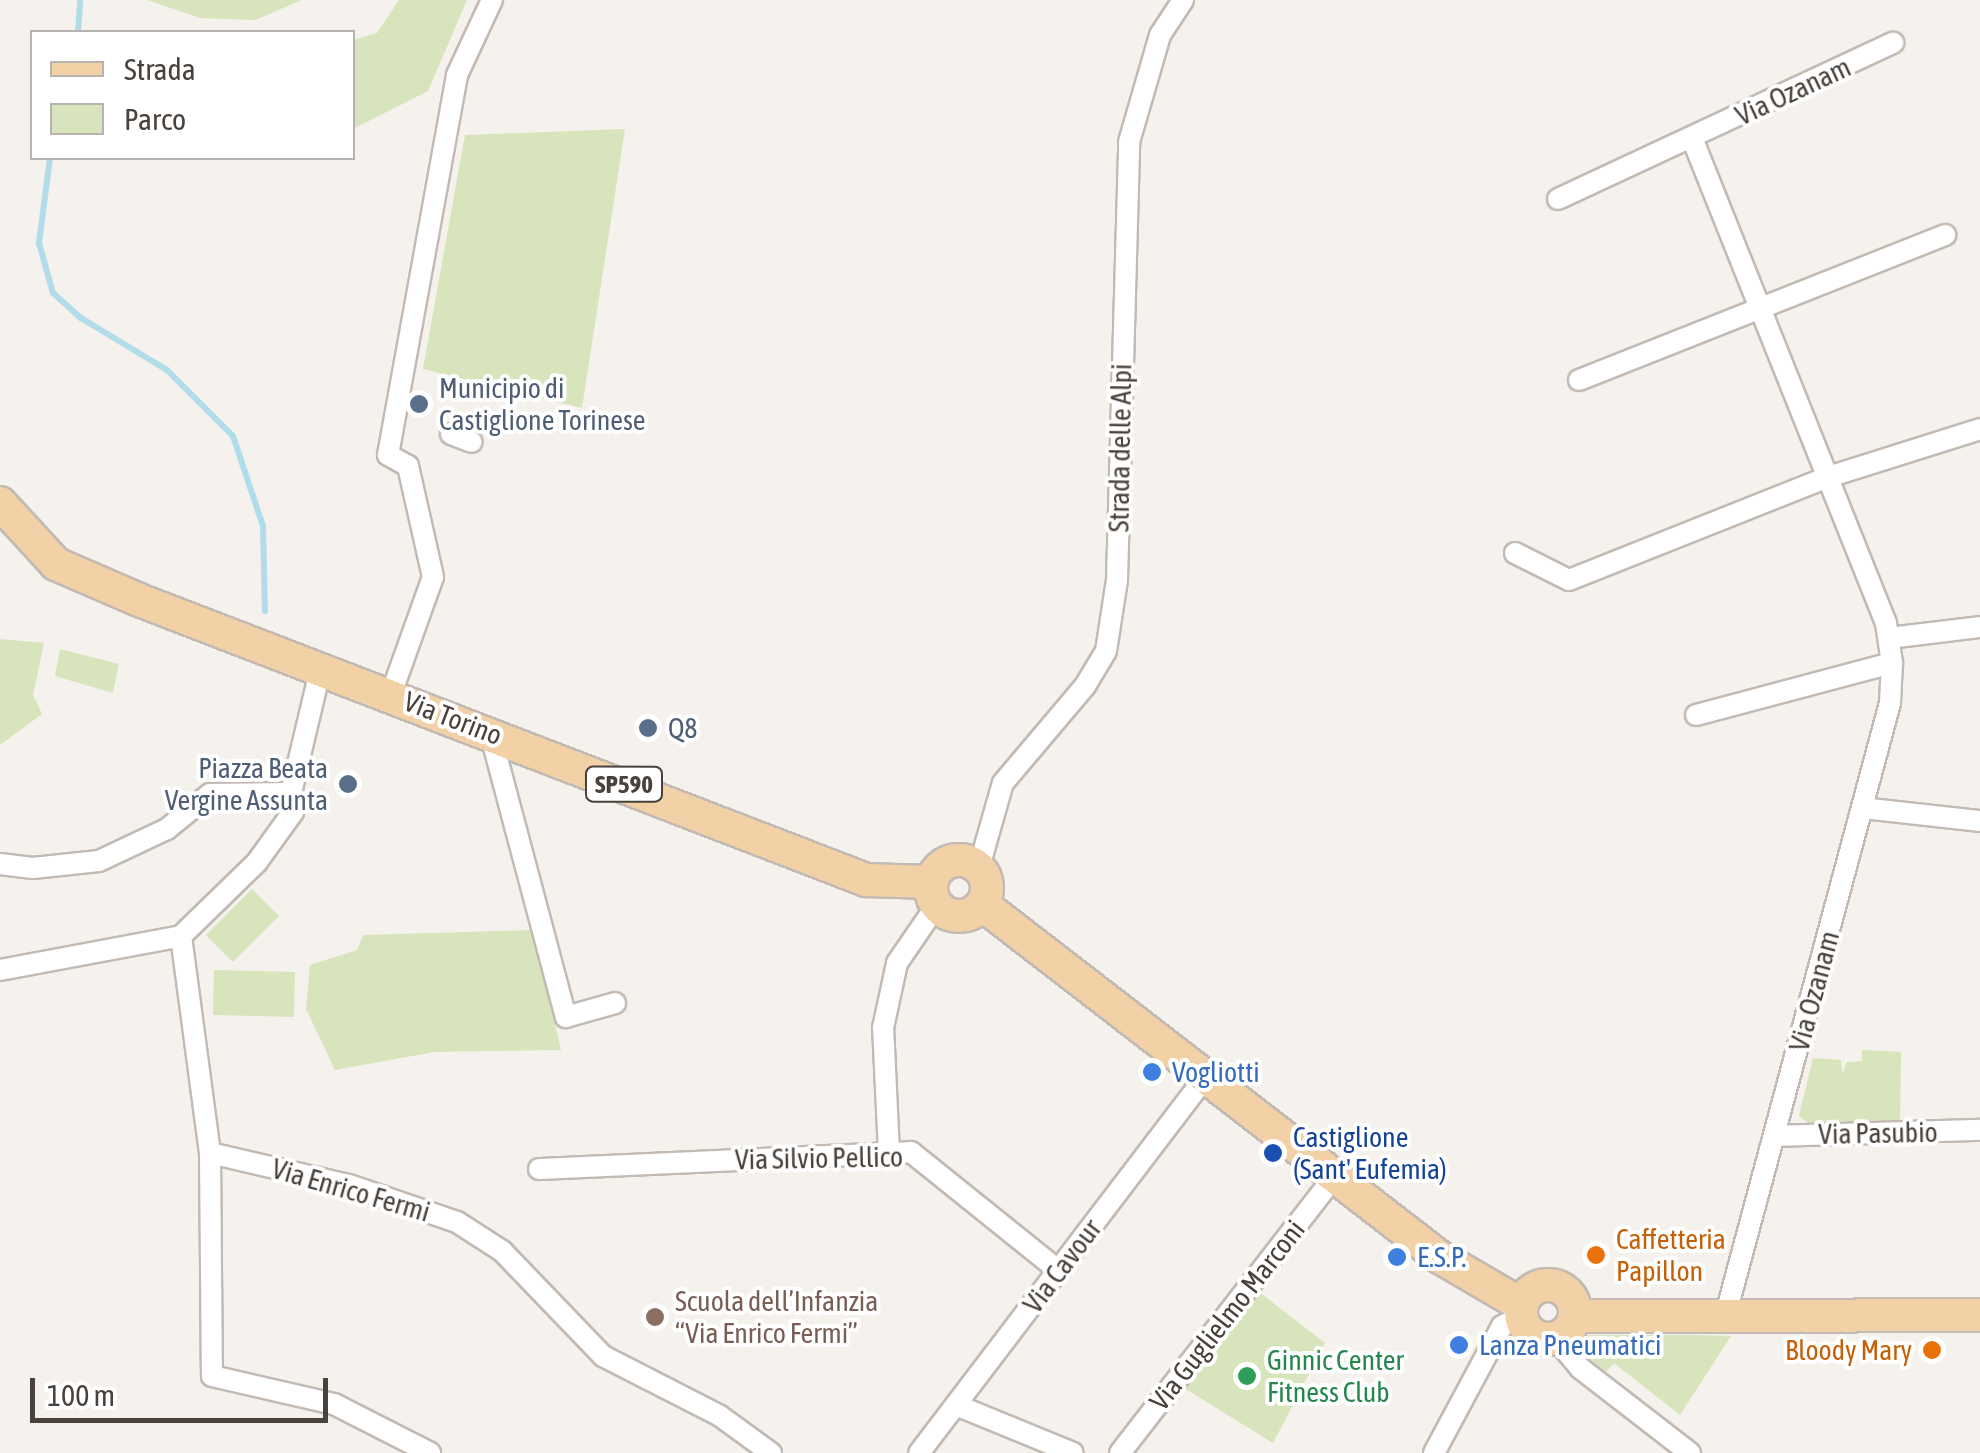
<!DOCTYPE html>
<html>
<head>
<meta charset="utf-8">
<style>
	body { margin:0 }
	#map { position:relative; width:1980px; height:1453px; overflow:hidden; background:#f5f1ed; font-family:"Asap Condensed",sans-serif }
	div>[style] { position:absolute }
	.green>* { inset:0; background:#d8e4bb }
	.stream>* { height:6px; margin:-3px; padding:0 3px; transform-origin:3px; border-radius:3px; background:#b1dce9 }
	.roads { filter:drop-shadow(2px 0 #c2bab3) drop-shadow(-2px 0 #c2bab3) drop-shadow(0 2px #c2bab3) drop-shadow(0 -2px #c2bab3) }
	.street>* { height:20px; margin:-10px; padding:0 10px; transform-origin:10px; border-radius:10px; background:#fff }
	.primary>* { height:32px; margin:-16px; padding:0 16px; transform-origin:16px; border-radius:16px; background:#f3d1a7 }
	.primary>.ring { margin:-16px; padding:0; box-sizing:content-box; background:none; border:32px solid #f3d1a7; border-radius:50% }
	.dots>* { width:28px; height:28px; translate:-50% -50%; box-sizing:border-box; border:5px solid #fff; border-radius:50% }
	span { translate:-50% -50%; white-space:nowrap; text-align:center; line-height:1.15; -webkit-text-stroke:8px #fff; paint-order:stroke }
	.shield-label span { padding:2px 8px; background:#fff; border:2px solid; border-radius:8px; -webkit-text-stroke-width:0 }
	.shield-label { font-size:25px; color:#49413b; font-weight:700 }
	.street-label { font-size:28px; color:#49413b }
	.service-label { font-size:28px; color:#4e5e75 }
	.left { translate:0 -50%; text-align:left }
	.right { translate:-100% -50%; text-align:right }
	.shop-label { font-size:28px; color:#366cbe }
	.transit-label { font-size:28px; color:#164399 }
	.food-label { font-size:28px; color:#c56008 }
	.education-label { font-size:28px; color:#785e54 }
	.leisure-label { font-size:28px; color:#27864d }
	.legend { position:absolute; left:30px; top:30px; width:325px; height:130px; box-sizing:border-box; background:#fff; border:2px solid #b6b3b1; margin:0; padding:12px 18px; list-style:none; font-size:30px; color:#49413b }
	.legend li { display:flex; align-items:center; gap:20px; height:50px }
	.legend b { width:50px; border:2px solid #b6b3b1 }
	.scale { position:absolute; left:30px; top:1378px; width:298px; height:45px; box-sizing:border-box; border:5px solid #49413b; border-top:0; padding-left:12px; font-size:30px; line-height:35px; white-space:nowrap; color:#49413b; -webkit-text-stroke:8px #fff; paint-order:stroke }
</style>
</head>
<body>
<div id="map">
	<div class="green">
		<div style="clip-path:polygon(147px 0,302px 0,255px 20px,200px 18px)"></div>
		<div style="clip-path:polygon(399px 0,467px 0,428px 91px,353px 129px,353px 40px,377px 33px)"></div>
		<div style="clip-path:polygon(625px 129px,582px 408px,423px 369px,465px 135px)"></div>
		<div style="clip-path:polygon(0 639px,44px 643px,33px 695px,42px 714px,0 745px)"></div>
		<div style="clip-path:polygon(60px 649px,119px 664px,113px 693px,55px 676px)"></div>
		<div style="clip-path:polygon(252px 889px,279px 916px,233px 962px,206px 935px)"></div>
		<div style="clip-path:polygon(533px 930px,561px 1050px,434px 1052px,335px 1070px,306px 1009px,310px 965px,357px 950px,363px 935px)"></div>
		<div style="clip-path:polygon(214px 970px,295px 972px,294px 1017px,213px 1015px)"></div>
		<div style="clip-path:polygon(1862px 1050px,1901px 1052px,1900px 1123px,1813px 1127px,1799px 1116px,1813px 1058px,1841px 1060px,1842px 1074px,1847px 1062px,1862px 1061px)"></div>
		<div style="clip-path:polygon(1259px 1292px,1325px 1343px,1273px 1443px,1181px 1386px)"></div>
		<div style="clip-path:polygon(1590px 1335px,1692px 1335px,1731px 1336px,1680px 1415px,1614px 1363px,1606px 1372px,1586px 1356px,1582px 1340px)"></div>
	</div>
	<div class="stream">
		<div style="left:78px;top:32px;width:32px;rotate:-86deg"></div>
		<div style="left:50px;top:158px;width:86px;rotate:97.4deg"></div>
		<div style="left:39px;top:243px;width:52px;rotate:74.4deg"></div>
		<div style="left:53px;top:293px;width:38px;rotate:42deg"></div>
		<div style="left:81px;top:318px;width:100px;rotate:31.2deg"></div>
		<div style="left:167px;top:370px;width:93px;rotate:45deg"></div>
		<div style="left:233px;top:436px;width:95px;rotate:71.6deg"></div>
		<div style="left:263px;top:526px;width:85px;rotate:88.7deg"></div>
	</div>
	<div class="roads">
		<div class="street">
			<div style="left:1692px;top:138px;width:522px;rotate:68.2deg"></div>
			<div style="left:1886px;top:623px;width:40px;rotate:81.5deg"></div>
			<div style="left:1892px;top:663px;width:40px;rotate:92.9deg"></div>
			<div style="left:1890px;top:703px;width:636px;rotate:105.04deg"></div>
			<div style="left:1558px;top:199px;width:370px;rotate:-25deg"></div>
			<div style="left:1579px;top:380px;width:394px;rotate:-21.6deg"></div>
			<div style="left:451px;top:434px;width:22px;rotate:21deg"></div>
			<div style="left:1515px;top:553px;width:60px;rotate:26.6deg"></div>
			<div style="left:1569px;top:580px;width:276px;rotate:-21.7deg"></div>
			<div style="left:1825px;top:478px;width:163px;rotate:-17.5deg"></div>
			<div style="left:1889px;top:638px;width:92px;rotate:-6.9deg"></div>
			<div style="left:391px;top:694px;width:124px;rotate:-70.3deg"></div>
			<div style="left:433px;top:577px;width:114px;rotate:-102.7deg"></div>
			<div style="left:408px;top:466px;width:23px;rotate:-151deg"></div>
			<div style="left:388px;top:455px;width:386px;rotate:-79.7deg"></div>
			<div style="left:457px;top:75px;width:83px;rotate:-65deg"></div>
			<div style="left:1696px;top:715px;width:203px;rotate:-14.9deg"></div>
			<div style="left:490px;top:732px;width:295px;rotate:75.1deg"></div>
			<div style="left:566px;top:1017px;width:51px;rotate:-15.9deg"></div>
			<div style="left:1862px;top:808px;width:119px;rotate:6.3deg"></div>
			<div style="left:0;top:864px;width:33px;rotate:7deg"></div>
			<div style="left:33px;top:868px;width:66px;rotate:-6.1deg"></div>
			<div style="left:99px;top:861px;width:75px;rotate:-25.2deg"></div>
			<div style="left:167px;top:829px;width:55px;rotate:-39.1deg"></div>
			<div style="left:210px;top:794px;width:81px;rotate:-0.7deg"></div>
			<div style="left:979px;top:867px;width:87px;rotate:-74.1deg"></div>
			<div style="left:1003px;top:783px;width:127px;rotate:-49.8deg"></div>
			<div style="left:1085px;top:686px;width:41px;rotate:-59deg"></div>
			<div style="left:1106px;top:651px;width:72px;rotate:-81.2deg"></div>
			<div style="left:1117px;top:580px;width:438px;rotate:-88.4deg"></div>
			<div style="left:1129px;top:142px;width:111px;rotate:-73.8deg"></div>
			<div style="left:1160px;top:35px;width:42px;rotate:-56.7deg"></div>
			<div style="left:181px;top:936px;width:219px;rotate:82.4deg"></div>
			<div style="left:210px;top:1153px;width:223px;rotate:89.5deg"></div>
			<div style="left:212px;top:1376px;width:125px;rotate:12.9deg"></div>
			<div style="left:334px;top:1404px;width:108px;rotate:27deg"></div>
			<div style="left:0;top:970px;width:184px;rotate:-10.6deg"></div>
			<div style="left:181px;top:936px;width:106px;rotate:-44.2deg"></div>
			<div style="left:257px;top:862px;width:62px;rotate:-54.2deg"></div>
			<div style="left:293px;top:812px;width:19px;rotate:-96deg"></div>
			<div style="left:291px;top:793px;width:130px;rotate:-76.6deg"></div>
			<div style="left:1775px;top:1136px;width:205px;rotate:-1.7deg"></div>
			<div style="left:210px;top:1153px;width:143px;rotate:13deg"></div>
			<div style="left:349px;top:1185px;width:114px;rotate:18.9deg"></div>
			<div style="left:457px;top:1222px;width:54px;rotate:32.8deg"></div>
			<div style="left:502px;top:1251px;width:146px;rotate:46.1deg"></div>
			<div style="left:603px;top:1356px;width:131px;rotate:27.1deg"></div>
			<div style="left:720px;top:1416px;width:63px;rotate:36deg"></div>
			<div style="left:889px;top:1153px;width:125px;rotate:-92.7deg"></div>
			<div style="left:883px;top:1028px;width:66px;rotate:-77.8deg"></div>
			<div style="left:897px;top:963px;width:69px;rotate:-55.6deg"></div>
			<div style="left:539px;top:1169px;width:372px;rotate:-2.6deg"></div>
			<div style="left:911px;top:1152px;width:190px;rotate:38.8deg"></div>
			<div style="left:1555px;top:1338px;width:39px;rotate:50deg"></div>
			<div style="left:1580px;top:1368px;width:139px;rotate:37.7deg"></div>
			<div style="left:956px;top:1405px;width:126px;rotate:22.3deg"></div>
			<div style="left:919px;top:1453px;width:472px;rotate:-52.7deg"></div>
			<div style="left:1120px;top:1453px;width:349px;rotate:-52.2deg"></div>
			<div style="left:1434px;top:1453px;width:144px;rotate:-61.8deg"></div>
			<div style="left:1502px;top:1326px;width:21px;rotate:-28deg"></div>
		</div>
		<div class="primary">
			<div style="left:0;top:503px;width:83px;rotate:47.4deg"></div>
			<div style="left:56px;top:564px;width:90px;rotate:23.4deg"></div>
			<div style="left:139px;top:600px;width:779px;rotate:21.06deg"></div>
			<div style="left:866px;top:880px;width:65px;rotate:1.8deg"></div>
			<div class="ring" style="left:931px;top:860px;width:24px;height:24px"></div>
			<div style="left:983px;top:905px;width:575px;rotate:37.65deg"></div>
			<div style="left:1438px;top:1256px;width:97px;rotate:30.3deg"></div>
			<div class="ring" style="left:1521px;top:1285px;width:22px;height:22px"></div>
			<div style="left:1575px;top:1316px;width:405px;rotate:-0.1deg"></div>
		</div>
	</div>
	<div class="dots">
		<div style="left:419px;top:404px;background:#5c6f8a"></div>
		<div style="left:648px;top:728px;background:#5c6f8a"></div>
		<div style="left:348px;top:784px;background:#5c6f8a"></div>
		<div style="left:1152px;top:1072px;background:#3f7fe0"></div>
		<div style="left:1273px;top:1153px;background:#1a4fb4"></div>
		<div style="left:1596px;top:1255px;background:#e8710a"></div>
		<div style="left:1397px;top:1257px;background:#3f7fe0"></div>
		<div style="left:655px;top:1317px;background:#8d6e63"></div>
		<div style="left:1459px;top:1345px;background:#3f7fe0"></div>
		<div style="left:1932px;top:1350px;background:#e8710a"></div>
		<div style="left:1247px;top:1376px;background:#2e9e5b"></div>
	</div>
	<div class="shield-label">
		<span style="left:624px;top:784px">SP590</span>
	</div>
	<div class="street-label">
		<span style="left:1793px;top:91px;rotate:-25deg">Via Ozanam</span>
		<span style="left:1120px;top:448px;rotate:-89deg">Strada delle Alpi</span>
		<span style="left:453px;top:718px;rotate:21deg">Via Torino</span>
		<span style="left:1814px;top:991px;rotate:-75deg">Via Ozanam</span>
		<span style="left:1878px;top:1133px;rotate:-1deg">Via Pasubio</span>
		<span style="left:819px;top:1158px;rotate:-1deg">Via Silvio Pellico</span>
		<span style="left:351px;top:1190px;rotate:16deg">Via Enrico Fermi</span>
		<span style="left:1062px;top:1266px;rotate:-53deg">Via Cavour</span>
		<span style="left:1227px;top:1315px;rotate:-52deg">Via Guglielmo Marconi</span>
	</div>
	<div class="service-label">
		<span class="left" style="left:439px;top:404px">Municipio di<br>Castiglione Torinese</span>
		<span class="left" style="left:668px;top:728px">Q8</span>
		<span class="right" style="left:328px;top:784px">Piazza Beata<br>Vergine Assunta</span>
	</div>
	<div class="shop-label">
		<span class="left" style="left:1172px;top:1072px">Vogliotti</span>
		<span class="left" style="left:1417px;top:1257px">E.S.P.</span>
		<span class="left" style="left:1479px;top:1345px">Lanza Pneumatici</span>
	</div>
	<div class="transit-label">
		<span class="left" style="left:1293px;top:1153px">Castiglione<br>(Sant' Eufemia)</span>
	</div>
	<div class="food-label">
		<span class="left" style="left:1616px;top:1255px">Caffetteria<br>Papillon</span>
		<span class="right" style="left:1912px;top:1350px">Bloody Mary</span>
	</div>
	<div class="education-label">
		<span class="left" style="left:675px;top:1317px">Scuola dell’Infanzia<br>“Via Enrico Fermi”</span>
	</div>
	<div class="leisure-label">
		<span class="left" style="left:1267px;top:1376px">Ginnic Center<br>Fitness Club</span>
	</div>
	<ul class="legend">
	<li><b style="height:12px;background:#f3d1a7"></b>Strada</li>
	<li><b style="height:28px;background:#d8e4bb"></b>Parco</li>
	</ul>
	<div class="scale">100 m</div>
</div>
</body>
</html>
